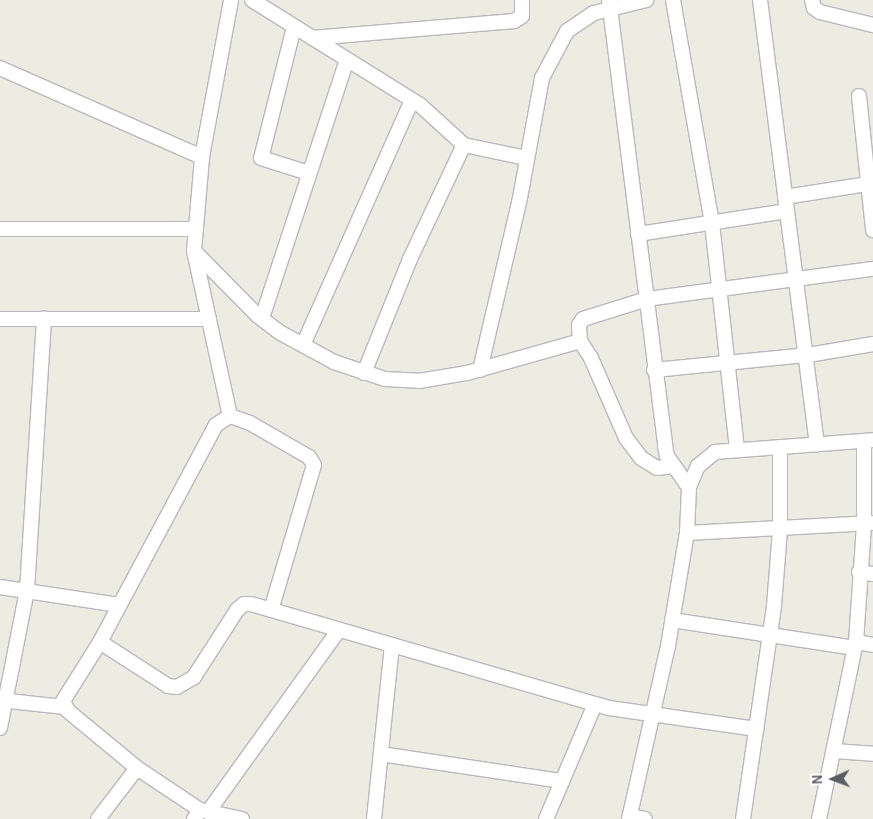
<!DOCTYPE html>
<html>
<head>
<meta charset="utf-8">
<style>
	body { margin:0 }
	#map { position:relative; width:873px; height:819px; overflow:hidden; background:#ecece3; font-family:"Alegreya Sans",sans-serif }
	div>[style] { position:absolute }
	.roads { filter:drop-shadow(1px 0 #b8b9be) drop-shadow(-1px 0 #b8b9be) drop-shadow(0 1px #b8b9be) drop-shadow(0 -1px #b8b9be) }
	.street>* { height:14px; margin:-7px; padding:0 7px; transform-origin:7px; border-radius:7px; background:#fff }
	span { translate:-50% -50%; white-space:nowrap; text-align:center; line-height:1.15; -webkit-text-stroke:4px #fff; paint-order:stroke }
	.north { position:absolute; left:808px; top:754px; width:50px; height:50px; -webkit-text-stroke:4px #fff; paint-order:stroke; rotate:268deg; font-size:14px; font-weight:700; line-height:20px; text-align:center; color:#5b5d62 }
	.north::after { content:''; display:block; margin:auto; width:18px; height:22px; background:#5b5d62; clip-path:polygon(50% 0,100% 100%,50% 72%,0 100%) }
</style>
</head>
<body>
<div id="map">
	<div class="roads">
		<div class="street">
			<div style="left:252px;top:0;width:198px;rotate:32deg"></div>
			<div style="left:420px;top:105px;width:59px;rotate:42.3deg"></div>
			<div style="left:609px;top:0;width:450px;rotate:82.8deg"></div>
			<div style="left:665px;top:446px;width:10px;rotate:79deg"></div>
			<div style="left:667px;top:456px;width:38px;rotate:55deg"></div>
			<div style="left:673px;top:0;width:226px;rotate:80.1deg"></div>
			<div style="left:712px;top:223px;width:227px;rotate:83.7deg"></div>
			<div style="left:760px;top:0;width:448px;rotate:82.7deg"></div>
			<div style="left:812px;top:0;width:8px;rotate:76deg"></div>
			<div style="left:814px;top:8px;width:7px;rotate:34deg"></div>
			<div style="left:820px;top:12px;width:55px;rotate:13.8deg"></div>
			<div style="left:294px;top:27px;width:135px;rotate:104.1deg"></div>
			<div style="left:261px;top:158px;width:50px;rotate:17.4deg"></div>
			<div style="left:312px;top:38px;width:203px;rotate:-4.8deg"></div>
			<div style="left:514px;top:21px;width:9px;rotate:-32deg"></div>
			<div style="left:522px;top:16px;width:16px;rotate:-90deg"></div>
			<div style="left:0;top:68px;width:221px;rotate:23.8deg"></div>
			<div style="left:859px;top:96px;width:135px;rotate:84deg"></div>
			<div style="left:785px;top:197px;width:89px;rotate:-9deg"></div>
			<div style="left:0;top:229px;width:196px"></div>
			<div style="left:638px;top:234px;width:150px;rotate:-8.8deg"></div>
			<div style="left:194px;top:251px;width:91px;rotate:45.4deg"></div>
			<div style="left:258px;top:316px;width:26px;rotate:37deg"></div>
			<div style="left:279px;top:332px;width:63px;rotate:28.6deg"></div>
			<div style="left:334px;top:362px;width:54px;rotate:18.4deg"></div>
			<div style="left:385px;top:379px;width:34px;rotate:3deg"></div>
			<div style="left:419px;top:381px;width:49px;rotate:-9.5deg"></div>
			<div style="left:467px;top:373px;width:117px;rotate:-15.8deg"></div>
			<div style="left:580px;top:341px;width:20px;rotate:57deg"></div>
			<div style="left:591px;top:358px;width:87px;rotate:66.4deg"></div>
			<div style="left:626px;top:438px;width:25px;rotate:53deg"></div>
			<div style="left:641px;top:458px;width:19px;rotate:32deg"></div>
			<div style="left:657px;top:468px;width:17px;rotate:-7deg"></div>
			<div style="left:262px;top:318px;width:272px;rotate:-71.8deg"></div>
			<div style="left:0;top:319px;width:209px"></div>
			<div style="left:580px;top:341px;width:16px;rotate:-94deg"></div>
			<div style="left:579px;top:325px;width:7px;rotate:-56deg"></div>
			<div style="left:583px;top:319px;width:67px;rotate:-17.4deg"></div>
			<div style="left:647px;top:299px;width:228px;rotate:-7.6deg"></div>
			<div style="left:303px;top:345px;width:268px;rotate:-66deg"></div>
			<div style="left:480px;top:370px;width:177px;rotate:-76.9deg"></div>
			<div style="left:520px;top:198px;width:122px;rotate:-79.6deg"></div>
			<div style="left:542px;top:78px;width:53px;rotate:-62deg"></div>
			<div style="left:567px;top:31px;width:32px;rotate:-34deg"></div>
			<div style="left:594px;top:13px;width:54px;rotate:-14deg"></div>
			<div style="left:654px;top:370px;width:155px;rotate:-5.6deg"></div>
			<div style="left:808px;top:355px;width:66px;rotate:-9.6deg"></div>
			<div style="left:364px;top:373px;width:123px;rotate:-68deg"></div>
			<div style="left:410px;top:259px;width:126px;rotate:-64.7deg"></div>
			<div style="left:464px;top:145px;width:63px;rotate:11.8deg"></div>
			<div style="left:230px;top:416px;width:169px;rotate:-102.3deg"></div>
			<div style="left:194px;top:251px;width:94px;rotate:-85.1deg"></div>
			<div style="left:202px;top:157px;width:160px;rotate:-79.5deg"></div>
			<div style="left:687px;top:533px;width:185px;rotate:-3.1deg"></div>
			<div style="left:859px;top:572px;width:14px;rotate:8deg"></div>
			<div style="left:0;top:587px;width:120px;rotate:8.6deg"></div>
			<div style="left:672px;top:620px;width:185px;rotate:8.7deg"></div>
			<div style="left:100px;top:642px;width:81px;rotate:32.9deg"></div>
			<div style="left:168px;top:686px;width:9px;rotate:6deg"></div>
			<div style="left:177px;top:687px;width:20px;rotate:-30deg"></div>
			<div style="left:194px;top:677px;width:80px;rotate:-57.3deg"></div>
			<div style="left:237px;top:610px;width:9px;rotate:-41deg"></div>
			<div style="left:244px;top:604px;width:7px"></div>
			<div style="left:251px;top:604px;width:373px;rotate:16.2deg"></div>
			<div style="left:609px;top:708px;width:149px;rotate:8.1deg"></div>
			<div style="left:856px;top:642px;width:17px;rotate:10deg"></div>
			<div style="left:0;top:700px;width:63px;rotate:6.3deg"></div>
			<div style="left:0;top:728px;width:141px;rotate:-78.9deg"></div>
			<div style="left:27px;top:590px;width:272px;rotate:-86.4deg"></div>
			<div style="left:834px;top:751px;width:39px;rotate:4deg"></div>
			<div style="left:381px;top:754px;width:183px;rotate:8.5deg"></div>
			<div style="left:200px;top:810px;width:76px;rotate:-146.3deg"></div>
			<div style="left:137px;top:768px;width:89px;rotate:-140.4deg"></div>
			<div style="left:68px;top:711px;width:11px;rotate:-117deg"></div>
			<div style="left:63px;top:701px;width:70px;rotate:-57.9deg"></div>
			<div style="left:100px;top:642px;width:246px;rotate:-61.9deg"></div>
			<div style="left:216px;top:425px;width:17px;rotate:-33deg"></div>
			<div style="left:230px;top:416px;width:21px;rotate:19deg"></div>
			<div style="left:250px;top:423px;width:68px;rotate:30deg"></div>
			<div style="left:309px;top:457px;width:9px;rotate:58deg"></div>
			<div style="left:314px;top:465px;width:151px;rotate:106.5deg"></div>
			<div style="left:208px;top:812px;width:224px;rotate:-54.3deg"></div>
			<div style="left:630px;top:816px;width:15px;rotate:11deg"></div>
			<div style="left:98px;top:819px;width:64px;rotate:-52.6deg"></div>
			<div style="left:194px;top:819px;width:11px;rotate:-56deg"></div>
			<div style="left:200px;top:810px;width:43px;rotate:12.1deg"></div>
			<div style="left:374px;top:819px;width:175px;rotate:-84.1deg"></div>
			<div style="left:546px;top:819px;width:125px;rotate:-66.9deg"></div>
			<div style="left:629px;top:819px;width:177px;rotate:-77.3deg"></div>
			<div style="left:668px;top:646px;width:115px;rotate:-80.5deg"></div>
			<div style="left:687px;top:533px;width:46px;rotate:-87.5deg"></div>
			<div style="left:689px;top:487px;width:23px;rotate:-67deg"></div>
			<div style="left:698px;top:466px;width:22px;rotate:-39deg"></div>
			<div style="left:715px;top:452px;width:158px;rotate:-4.3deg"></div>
			<div style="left:743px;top:819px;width:215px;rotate:-81.7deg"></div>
			<div style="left:774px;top:606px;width:76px;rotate:-85.5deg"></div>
			<div style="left:780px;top:530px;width:83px;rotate:-90deg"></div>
			<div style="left:819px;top:819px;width:181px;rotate:-78.2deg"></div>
			<div style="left:856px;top:642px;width:117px;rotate:-86.1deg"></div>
			<div style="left:864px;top:525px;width:84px;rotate:-90deg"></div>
		</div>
	</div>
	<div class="north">N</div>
</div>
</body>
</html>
